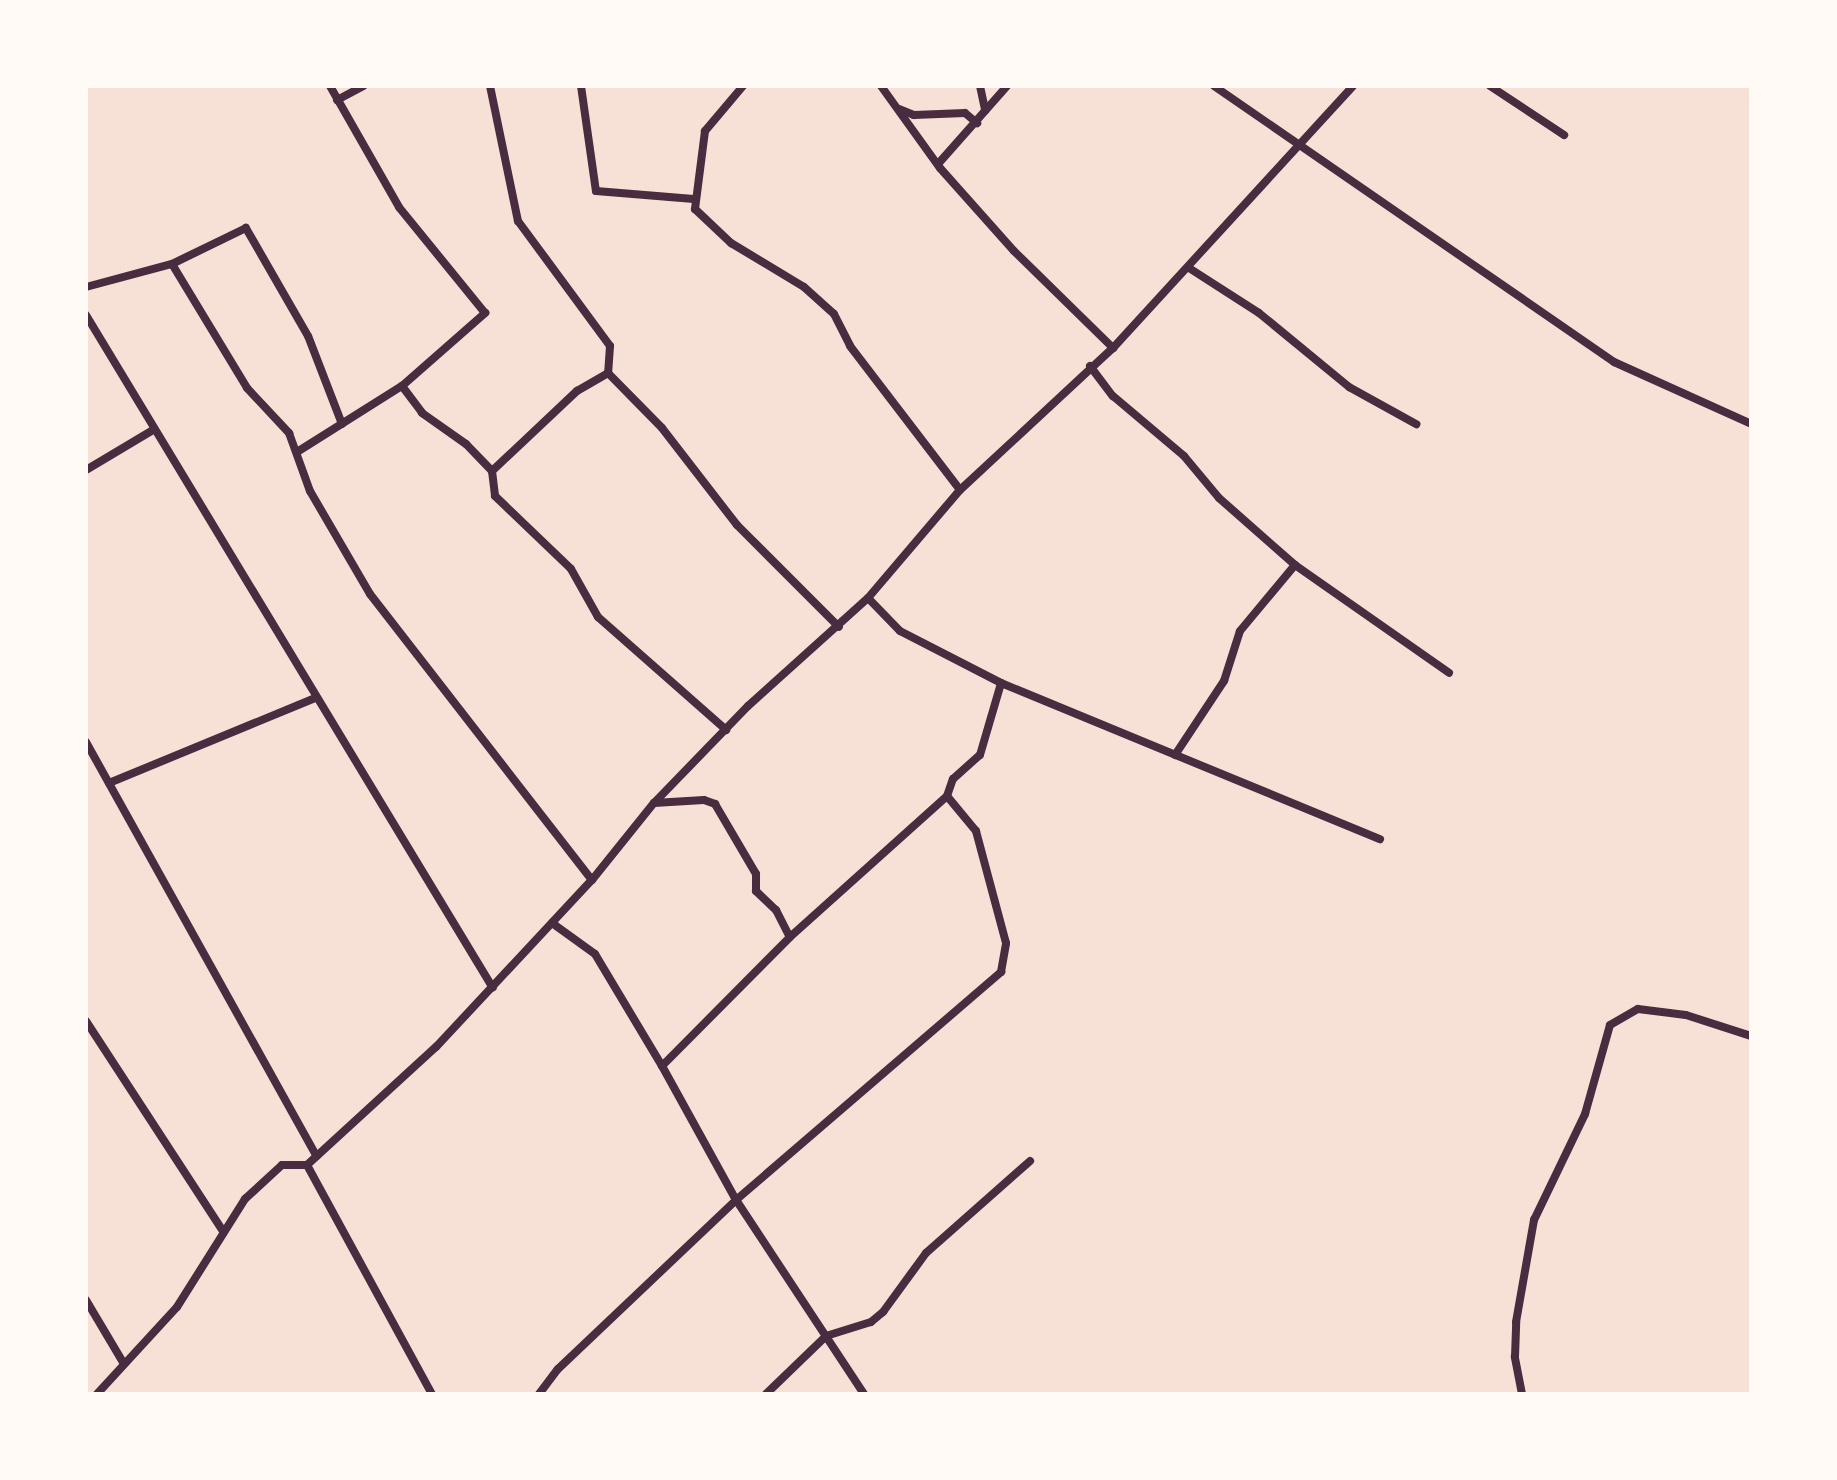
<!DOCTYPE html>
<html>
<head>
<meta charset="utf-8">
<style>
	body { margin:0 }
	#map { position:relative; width:1837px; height:1480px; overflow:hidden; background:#f7e1d7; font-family:"Public Sans",sans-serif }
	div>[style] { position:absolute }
	.minor>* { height:8px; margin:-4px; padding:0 4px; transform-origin:4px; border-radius:4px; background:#4a2c40 }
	span { translate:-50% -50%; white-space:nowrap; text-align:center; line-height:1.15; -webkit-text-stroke:6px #fffaf5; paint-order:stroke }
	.frame { position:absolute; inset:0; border:88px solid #fffaf5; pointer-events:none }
</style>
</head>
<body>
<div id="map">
	<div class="minor">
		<div style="left:490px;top:86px;width:138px;rotate:78.3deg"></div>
		<div style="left:518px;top:221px;width:155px;rotate:53.6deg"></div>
		<div style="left:610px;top:346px;width:27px;rotate:94deg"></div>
		<div style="left:608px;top:373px;width:77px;rotate:45.5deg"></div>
		<div style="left:662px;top:428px;width:123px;rotate:52.3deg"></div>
		<div style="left:737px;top:525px;width:144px;rotate:45deg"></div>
		<div style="left:581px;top:86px;width:106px;rotate:81.9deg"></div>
		<div style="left:596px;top:191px;width:98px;rotate:4.7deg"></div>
		<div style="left:743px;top:86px;width:59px;rotate:130.2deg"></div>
		<div style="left:705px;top:131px;width:79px;rotate:97.3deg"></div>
		<div style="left:695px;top:209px;width:50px;rotate:43.4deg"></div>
		<div style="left:731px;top:243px;width:85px;rotate:31.1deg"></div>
		<div style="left:804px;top:287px;width:40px;rotate:42deg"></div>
		<div style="left:834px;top:314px;width:36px;rotate:63deg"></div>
		<div style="left:850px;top:346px;width:181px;rotate:52.6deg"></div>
		<div style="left:881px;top:86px;width:101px;rotate:54.3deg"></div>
		<div style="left:940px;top:168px;width:111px;rotate:48.3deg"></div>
		<div style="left:1014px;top:251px;width:139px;rotate:44.4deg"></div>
		<div style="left:980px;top:86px;width:25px;rotate:78deg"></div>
		<div style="left:1214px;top:86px;width:486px;rotate:34.6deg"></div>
		<div style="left:1614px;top:362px;width:150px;rotate:24.3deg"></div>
		<div style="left:1490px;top:86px;width:89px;rotate:33.5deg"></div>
		<div style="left:337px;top:100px;width:30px;rotate:-28deg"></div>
		<div style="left:899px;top:109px;width:16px;rotate:22deg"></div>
		<div style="left:914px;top:115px;width:51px;rotate:-2.2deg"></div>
		<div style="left:965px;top:113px;width:16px;rotate:40deg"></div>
		<div style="left:938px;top:164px;width:104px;rotate:-48.5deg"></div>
		<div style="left:1189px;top:268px;width:83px;rotate:32.7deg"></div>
		<div style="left:1259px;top:313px;width:117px;rotate:39.4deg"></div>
		<div style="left:1349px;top:387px;width:77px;rotate:28.9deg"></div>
		<div style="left:86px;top:287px;width:89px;rotate:-15deg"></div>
		<div style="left:86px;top:315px;width:786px;rotate:58.84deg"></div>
		<div style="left:1090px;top:366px;width:38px;rotate:53deg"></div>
		<div style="left:1113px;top:396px;width:93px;rotate:40.2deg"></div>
		<div style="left:1184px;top:456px;width:55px;rotate:50.2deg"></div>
		<div style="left:1219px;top:498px;width:101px;rotate:41.4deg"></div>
		<div style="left:1295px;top:565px;width:188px;rotate:35deg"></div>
		<div style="left:402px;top:386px;width:34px;rotate:53deg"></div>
		<div style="left:422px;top:413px;width:54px;rotate:35.2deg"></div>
		<div style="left:466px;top:444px;width:37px;rotate:46deg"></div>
		<div style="left:492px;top:471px;width:25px;rotate:83deg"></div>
		<div style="left:495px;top:496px;width:105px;rotate:43.8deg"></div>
		<div style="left:571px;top:569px;width:55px;rotate:60.6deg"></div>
		<div style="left:598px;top:617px;width:171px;rotate:41.4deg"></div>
		<div style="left:342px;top:424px;width:94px;rotate:-111.1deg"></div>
		<div style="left:308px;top:336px;width:125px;rotate:-119.9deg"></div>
		<div style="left:246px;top:228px;width:82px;rotate:154.1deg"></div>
		<div style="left:172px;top:264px;width:145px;rotate:58.8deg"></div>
		<div style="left:247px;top:388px;width:62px;rotate:47deg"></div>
		<div style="left:289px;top:433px;width:62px;rotate:70.1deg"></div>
		<div style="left:310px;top:491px;width:119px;rotate:59.8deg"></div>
		<div style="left:370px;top:594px;width:362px;rotate:52.2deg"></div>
		<div style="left:297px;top:452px;width:124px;rotate:-32.2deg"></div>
		<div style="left:402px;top:386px;width:111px;rotate:-41.3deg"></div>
		<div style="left:485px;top:313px;width:136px;rotate:-129.1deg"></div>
		<div style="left:399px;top:207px;width:139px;rotate:-119.7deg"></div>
		<div style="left:86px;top:470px;width:78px;rotate:-30.8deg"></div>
		<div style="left:492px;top:471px;width:117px;rotate:-43.3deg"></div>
		<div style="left:577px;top:391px;width:36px;rotate:-30deg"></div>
		<div style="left:868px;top:598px;width:46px;rotate:45.9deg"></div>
		<div style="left:900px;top:631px;width:114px;rotate:27.2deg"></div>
		<div style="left:1001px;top:683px;width:410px;rotate:22.4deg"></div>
		<div style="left:86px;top:742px;width:474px;rotate:60.9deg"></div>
		<div style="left:1175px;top:755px;width:89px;rotate:-56.5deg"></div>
		<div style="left:1224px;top:681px;width:52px;rotate:-72.3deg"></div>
		<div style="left:1240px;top:631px;width:86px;rotate:-50.2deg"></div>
		<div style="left:109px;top:783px;width:223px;rotate:-22.4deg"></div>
		<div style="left:654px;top:803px;width:50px;rotate:-3.4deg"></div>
		<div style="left:704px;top:800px;width:12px;rotate:20deg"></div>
		<div style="left:715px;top:804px;width:81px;rotate:59.6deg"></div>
		<div style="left:756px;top:874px;width:17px;rotate:90deg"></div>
		<div style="left:756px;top:891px;width:28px;rotate:44deg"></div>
		<div style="left:776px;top:910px;width:30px;rotate:63deg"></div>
		<div style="left:790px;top:937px;width:211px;rotate:-41.9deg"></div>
		<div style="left:947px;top:796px;width:18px;rotate:-71deg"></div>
		<div style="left:953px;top:779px;width:36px;rotate:-42deg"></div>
		<div style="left:980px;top:755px;width:75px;rotate:-73.7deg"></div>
		<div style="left:552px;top:923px;width:53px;rotate:35.8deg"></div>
		<div style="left:595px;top:954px;width:131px;rotate:59.1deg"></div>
		<div style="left:662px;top:1066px;width:182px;rotate:-45.2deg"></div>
		<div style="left:86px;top:1021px;width:251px;rotate:56.9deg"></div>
		<div style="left:307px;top:1165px;width:261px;rotate:61.4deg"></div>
		<div style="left:86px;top:1300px;width:74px;rotate:59.3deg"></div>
		<div style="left:97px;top:1394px;width:118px;rotate:-47.4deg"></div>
		<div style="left:177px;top:1307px;width:128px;rotate:-57.8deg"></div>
		<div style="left:245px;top:1199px;width:50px;rotate:-42.6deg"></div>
		<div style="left:282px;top:1165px;width:25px"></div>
		<div style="left:307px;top:1165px;width:175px;rotate:-42.5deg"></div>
		<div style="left:436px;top:1047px;width:229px;rotate:-47deg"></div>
		<div style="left:592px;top:880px;width:99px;rotate:-51.2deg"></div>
		<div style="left:654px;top:803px;width:135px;rotate:-45.9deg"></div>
		<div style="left:748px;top:706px;width:161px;rotate:-42deg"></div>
		<div style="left:868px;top:598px;width:142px;rotate:-49.6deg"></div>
		<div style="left:960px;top:490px;width:209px;rotate:-42.9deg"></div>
		<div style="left:1113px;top:348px;width:355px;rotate:-47.5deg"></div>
		<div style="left:539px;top:1394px;width:31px;rotate:-53deg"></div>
		<div style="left:558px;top:1369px;width:245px;rotate:-43.5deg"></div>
		<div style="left:736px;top:1200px;width:153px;rotate:-118.9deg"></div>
		<div style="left:766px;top:1394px;width:83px;rotate:-44deg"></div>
		<div style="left:826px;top:1336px;width:47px;rotate:-17.3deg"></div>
		<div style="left:871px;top:1322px;width:16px;rotate:-40deg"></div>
		<div style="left:883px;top:1312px;width:73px;rotate:-53.9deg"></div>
		<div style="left:926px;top:1253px;width:139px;rotate:-41.5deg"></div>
		<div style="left:864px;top:1394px;width:232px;rotate:-123.4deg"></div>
		<div style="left:736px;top:1200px;width:350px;rotate:-40.7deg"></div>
		<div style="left:1001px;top:972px;width:29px;rotate:-80deg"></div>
		<div style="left:1006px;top:943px;width:116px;rotate:-105deg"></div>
		<div style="left:976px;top:831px;width:45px;rotate:-129.6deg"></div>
		<div style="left:1522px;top:1394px;width:38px;rotate:-101deg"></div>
		<div style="left:1515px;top:1357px;width:35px;rotate:-88deg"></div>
		<div style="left:1516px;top:1322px;width:104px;rotate:-80deg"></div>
		<div style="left:1534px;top:1220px;width:118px;rotate:-64.3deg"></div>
		<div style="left:1585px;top:1114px;width:92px;rotate:-74.3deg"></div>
		<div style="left:1610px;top:1025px;width:32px;rotate:-30deg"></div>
		<div style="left:1638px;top:1009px;width:48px;rotate:7.1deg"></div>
		<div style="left:1686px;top:1015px;width:68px;rotate:17.9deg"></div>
	</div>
	<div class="frame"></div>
</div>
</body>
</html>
